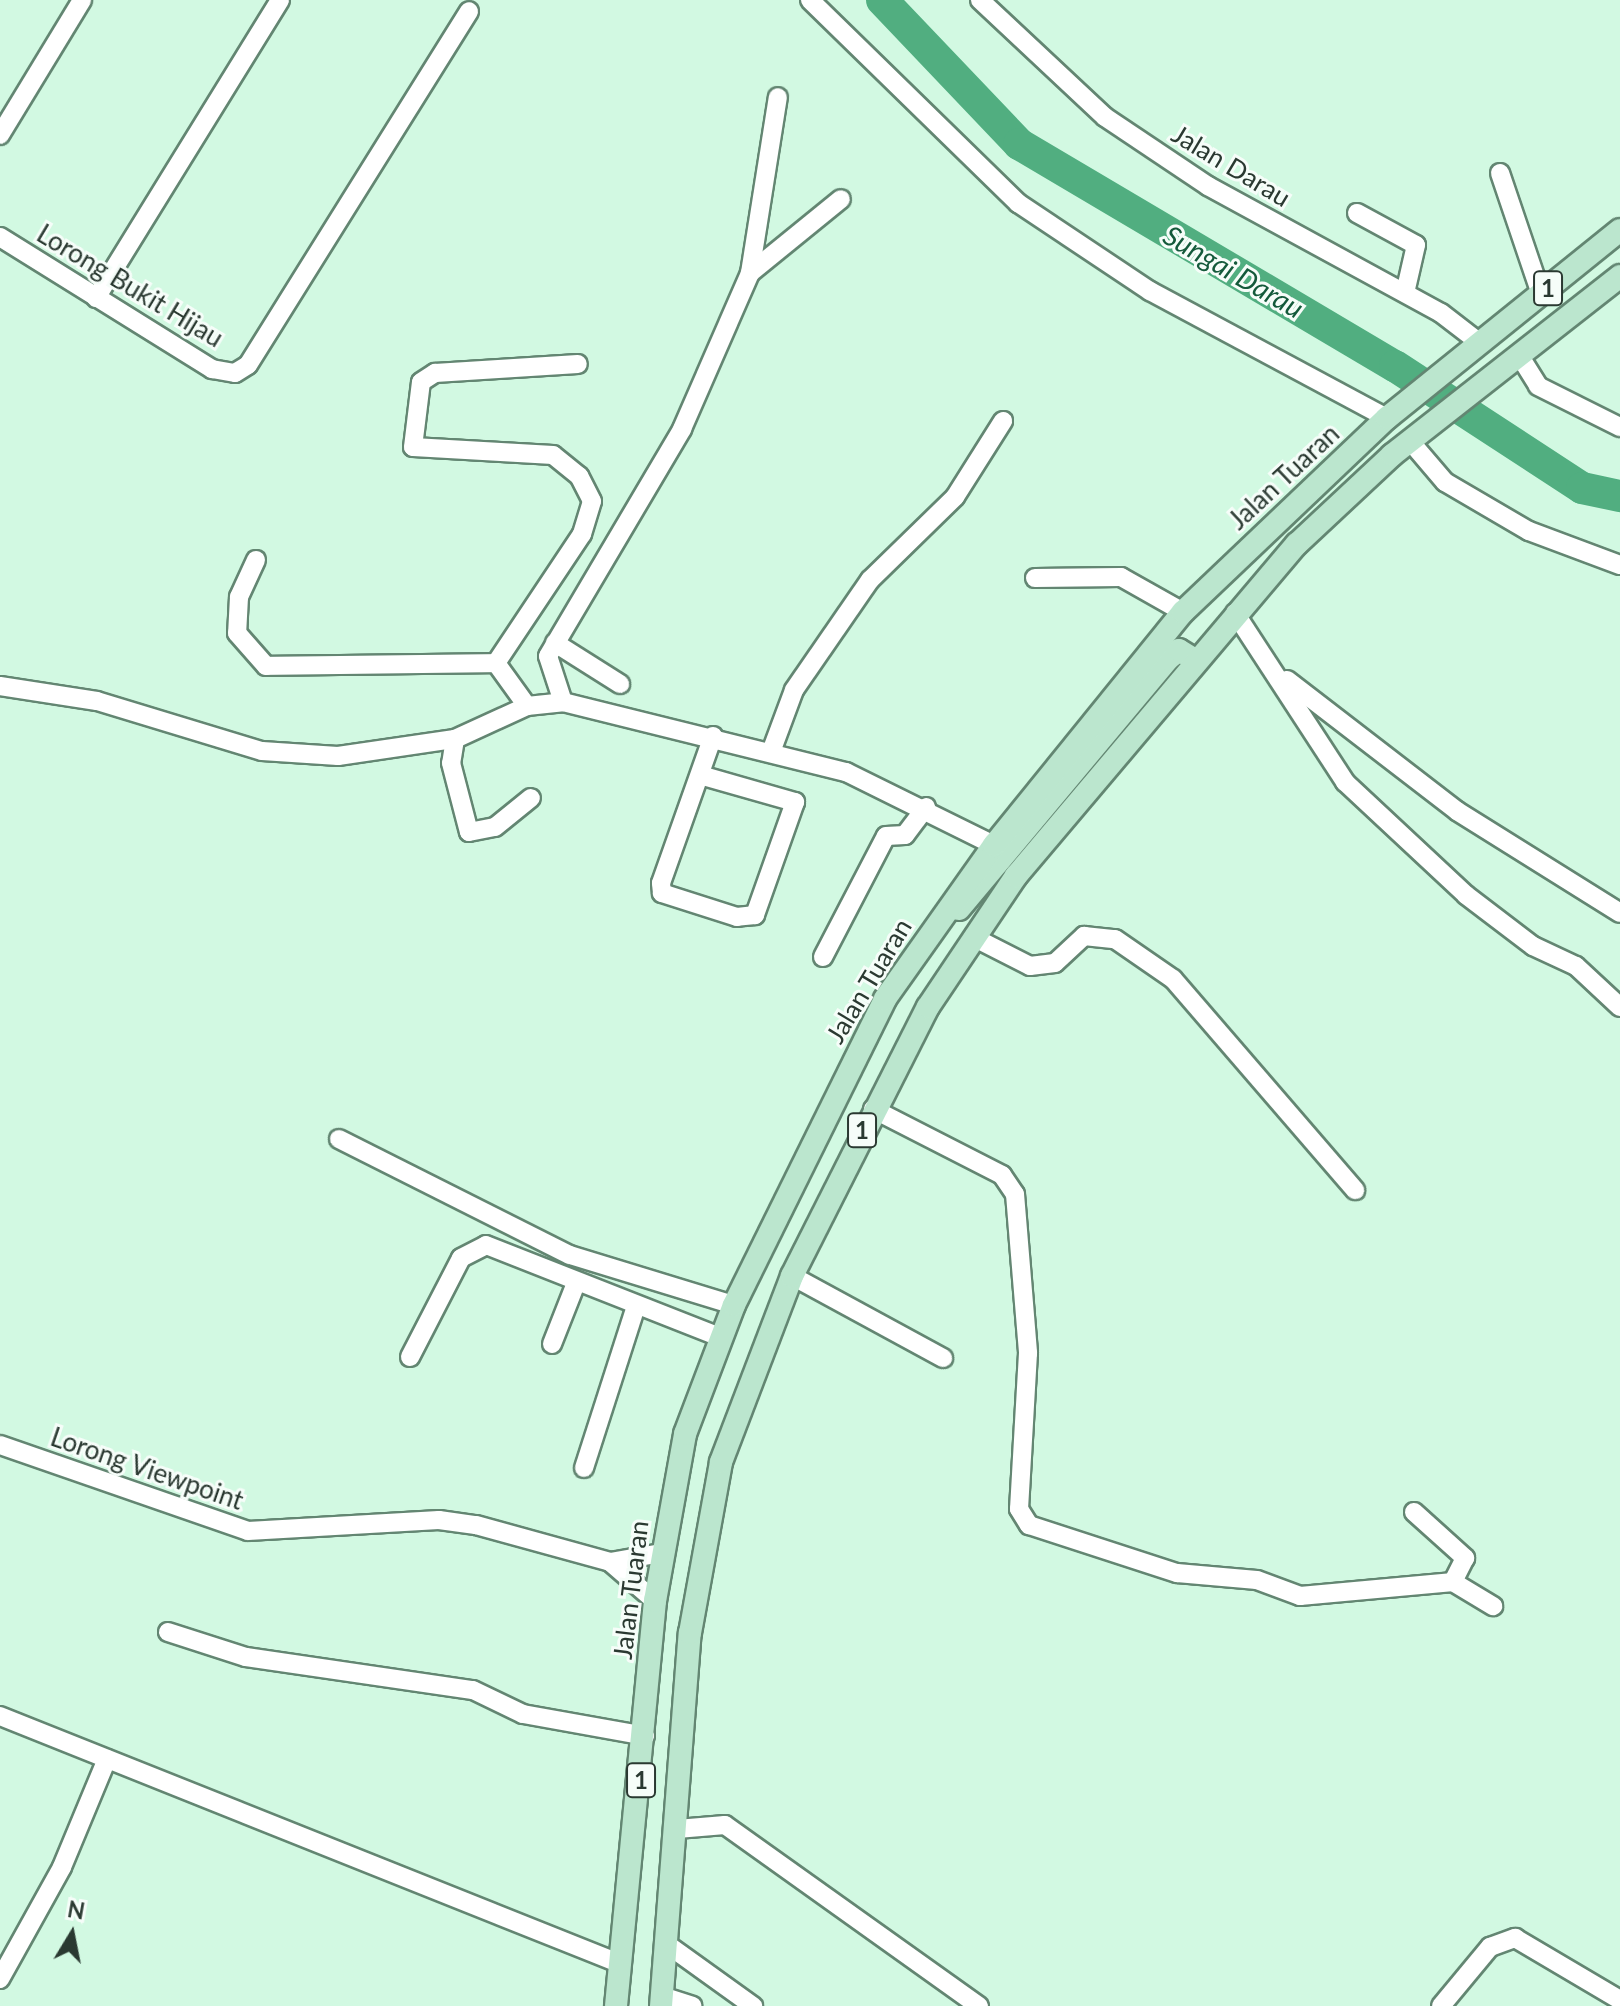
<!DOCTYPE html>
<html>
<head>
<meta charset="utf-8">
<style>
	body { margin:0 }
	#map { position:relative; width:1620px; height:2006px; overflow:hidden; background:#d2f9e2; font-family:Lato,sans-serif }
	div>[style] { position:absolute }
	.river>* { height:32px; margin:-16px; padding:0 16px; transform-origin:16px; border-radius:16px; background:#51ae80 }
	.roads { filter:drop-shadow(2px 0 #638672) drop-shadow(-2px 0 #638672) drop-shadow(0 2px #638672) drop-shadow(0 -2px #638672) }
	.minor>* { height:18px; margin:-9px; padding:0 9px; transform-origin:9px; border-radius:9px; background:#fff }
	.major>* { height:22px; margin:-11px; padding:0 11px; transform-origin:11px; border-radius:11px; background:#bbe6ce }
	span { translate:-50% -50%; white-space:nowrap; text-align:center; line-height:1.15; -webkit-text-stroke:6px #f6fdf9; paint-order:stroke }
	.shield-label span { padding:2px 6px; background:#f6fdf9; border:2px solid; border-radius:6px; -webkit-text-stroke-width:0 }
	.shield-label { font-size:24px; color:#2a3931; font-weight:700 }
	.street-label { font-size:26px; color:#2a3931 }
	.water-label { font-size:28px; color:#145a3b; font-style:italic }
	.north { position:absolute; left:32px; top:1894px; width:80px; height:80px; -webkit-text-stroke:6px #f6fdf9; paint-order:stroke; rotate:10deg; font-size:22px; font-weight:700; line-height:32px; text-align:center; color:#2a3931 }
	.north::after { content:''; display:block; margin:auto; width:28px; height:36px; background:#2a3931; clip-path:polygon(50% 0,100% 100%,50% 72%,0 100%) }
</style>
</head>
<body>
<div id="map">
	<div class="river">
		<div style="left:882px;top:0;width:199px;rotate:46.4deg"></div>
		<div style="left:1019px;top:144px;width:437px;rotate:30.6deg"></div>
		<div style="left:1395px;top:366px;width:223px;rotate:33.1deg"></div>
		<div style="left:1582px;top:488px;width:39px;rotate:12deg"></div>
	</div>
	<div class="roads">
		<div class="minor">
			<div style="left:810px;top:0;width:291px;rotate:44.3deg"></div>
			<div style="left:1018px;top:203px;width:159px;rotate:33.7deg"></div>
			<div style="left:1150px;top:291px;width:269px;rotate:28.2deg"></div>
			<div style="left:980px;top:0;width:171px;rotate:43.1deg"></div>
			<div style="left:1105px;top:117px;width:124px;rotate:33.8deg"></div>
			<div style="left:1208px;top:186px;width:265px;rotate:28.6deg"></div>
			<div style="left:1441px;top:313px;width:49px;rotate:37.6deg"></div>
			<div style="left:0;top:135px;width:158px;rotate:-58.7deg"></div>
			<div style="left:1500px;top:173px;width:128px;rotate:71.3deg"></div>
			<div style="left:1357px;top:213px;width:67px;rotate:28.5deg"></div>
			<div style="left:1416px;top:245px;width:49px;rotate:102.9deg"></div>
			<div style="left:0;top:237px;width:250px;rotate:31.9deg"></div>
			<div style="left:212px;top:369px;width:23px;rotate:10deg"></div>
			<div style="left:235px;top:373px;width:15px;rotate:-32deg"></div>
			<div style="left:248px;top:365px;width:417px;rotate:-58deg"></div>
			<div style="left:750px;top:273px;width:178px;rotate:-81deg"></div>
			<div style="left:96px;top:298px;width:350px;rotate:-58.3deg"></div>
			<div style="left:1519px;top:355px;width:36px;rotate:58deg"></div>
			<div style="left:1538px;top:386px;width:92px;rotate:26.6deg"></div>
			<div style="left:1410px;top:441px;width:54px;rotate:49.5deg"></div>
			<div style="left:1445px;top:482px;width:97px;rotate:30.3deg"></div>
			<div style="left:1529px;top:531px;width:97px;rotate:20.5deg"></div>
			<div style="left:256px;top:560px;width:41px;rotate:114.7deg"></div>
			<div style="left:239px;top:597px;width:36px;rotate:93deg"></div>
			<div style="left:237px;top:633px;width:44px;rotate:48.7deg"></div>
			<div style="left:266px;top:666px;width:230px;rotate:-0.7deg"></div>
			<div style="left:1035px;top:578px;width:86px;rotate:-0.7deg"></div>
			<div style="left:1121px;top:577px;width:71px;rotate:29.4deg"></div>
			<div style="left:1235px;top:613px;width:202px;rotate:56.9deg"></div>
			<div style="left:1345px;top:782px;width:166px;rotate:43deg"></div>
			<div style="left:1466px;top:895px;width:84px;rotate:37.3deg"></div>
			<div style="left:1533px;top:946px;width:47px;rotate:24.9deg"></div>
			<div style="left:1576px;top:966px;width:60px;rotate:43deg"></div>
			<div style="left:555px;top:643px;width:77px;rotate:32.2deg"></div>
			<div style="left:1287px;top:680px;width:215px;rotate:37.6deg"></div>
			<div style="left:1457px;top:811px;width:192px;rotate:32deg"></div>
			<div style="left:0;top:686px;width:98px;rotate:8.8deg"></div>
			<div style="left:97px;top:701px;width:172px;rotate:16.9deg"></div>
			<div style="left:262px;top:751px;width:76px;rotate:3.8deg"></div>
			<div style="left:338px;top:756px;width:118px;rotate:-8.3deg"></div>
			<div style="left:455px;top:739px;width:79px;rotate:-24.6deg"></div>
			<div style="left:527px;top:706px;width:36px;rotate:-6deg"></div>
			<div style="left:563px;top:702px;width:292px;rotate:13.9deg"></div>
			<div style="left:846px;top:772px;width:165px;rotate:26.3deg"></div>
			<div style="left:563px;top:702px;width:48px;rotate:-108.1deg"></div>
			<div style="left:548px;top:656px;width:264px;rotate:-59.4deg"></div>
			<div style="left:682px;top:429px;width:170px;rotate:-66.4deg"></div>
			<div style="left:750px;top:273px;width:117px;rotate:-39.1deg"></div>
			<div style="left:527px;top:706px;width:53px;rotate:-125.8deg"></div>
			<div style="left:496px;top:663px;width:155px;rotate:-56.3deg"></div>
			<div style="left:582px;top:534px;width:34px;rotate:-73deg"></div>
			<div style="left:592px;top:501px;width:28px;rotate:-117deg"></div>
			<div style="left:579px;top:476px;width:33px;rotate:-141deg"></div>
			<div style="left:553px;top:455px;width:140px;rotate:-176.7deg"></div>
			<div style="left:413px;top:447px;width:65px;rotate:-83deg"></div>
			<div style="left:421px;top:382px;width:17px;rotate:-33deg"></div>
			<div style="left:435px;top:373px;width:143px;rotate:-3.6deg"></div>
			<div style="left:455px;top:739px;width:24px;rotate:99deg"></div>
			<div style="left:451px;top:763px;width:71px;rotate:75.4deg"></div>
			<div style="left:469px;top:832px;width:26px;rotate:-11deg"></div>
			<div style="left:495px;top:827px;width:46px;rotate:-38.9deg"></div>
			<div style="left:771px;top:752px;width:66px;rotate:-69.6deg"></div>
			<div style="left:794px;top:690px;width:134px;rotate:-55.4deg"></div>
			<div style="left:870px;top:580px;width:119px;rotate:-44.3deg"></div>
			<div style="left:955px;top:497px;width:90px;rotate:-57.7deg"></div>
			<div style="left:700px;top:775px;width:99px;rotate:15.9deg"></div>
			<div style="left:795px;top:802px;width:120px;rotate:109.5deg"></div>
			<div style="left:755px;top:915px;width:18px;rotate:174deg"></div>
			<div style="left:737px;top:917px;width:79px;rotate:-162.3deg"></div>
			<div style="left:662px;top:893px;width:10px;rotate:-96deg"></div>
			<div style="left:661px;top:883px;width:156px;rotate:-70.5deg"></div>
			<div style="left:973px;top:937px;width:64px;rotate:27deg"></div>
			<div style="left:1030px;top:966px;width:25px;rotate:-7deg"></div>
			<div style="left:1055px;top:963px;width:40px;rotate:-43deg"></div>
			<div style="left:1084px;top:936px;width:31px;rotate:6deg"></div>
			<div style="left:1115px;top:939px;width:70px;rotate:34.6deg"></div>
			<div style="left:1173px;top:979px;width:279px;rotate:49.2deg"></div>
			<div style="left:823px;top:957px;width:136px;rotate:-62.5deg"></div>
			<div style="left:886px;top:836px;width:19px;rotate:-3deg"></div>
			<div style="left:905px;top:835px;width:35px;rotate:-53deg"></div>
			<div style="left:873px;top:1109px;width:145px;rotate:27.1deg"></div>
			<div style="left:1002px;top:1175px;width:23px;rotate:56deg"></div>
			<div style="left:1015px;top:1194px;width:160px;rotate:85.3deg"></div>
			<div style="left:1028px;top:1353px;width:156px;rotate:93.3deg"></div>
			<div style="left:1019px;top:1509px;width:19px;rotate:58deg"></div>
			<div style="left:1029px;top:1525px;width:156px;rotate:18deg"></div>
			<div style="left:1177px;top:1573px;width:80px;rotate:5deg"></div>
			<div style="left:1257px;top:1580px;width:46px;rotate:20.4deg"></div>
			<div style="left:1300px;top:1596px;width:154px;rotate:-5.2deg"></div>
			<div style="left:1453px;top:1582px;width:47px;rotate:31deg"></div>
			<div style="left:339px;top:1139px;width:258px;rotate:26.7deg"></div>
			<div style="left:570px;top:1255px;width:171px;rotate:17deg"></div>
			<div style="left:792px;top:1276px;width:172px;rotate:28.5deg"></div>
			<div style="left:552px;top:1344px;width:66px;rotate:-68.5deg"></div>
			<div style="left:410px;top:1357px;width:111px;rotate:-62.7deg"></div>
			<div style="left:461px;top:1258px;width:28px;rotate:-27deg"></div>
			<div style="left:486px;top:1245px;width:251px;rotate:21.5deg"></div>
			<div style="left:0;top:1445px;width:262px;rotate:19.1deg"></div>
			<div style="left:248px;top:1531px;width:191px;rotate:-3.3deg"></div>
			<div style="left:439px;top:1520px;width:37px;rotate:8deg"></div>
			<div style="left:476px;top:1525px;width:139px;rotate:15.4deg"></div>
			<div style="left:610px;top:1562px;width:60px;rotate:40.9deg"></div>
			<div style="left:584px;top:1468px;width:167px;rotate:-72.2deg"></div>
			<div style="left:1414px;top:1512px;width:69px;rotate:42deg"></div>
			<div style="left:1465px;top:1558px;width:27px;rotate:117deg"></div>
			<div style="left:610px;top:1562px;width:53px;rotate:-9.8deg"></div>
			<div style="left:168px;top:1632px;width:82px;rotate:17.8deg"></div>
			<div style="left:246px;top:1657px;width:229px;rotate:8.3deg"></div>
			<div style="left:473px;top:1690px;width:55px;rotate:25.6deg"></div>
			<div style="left:523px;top:1714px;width:124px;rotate:10.2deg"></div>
			<div style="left:0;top:1716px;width:669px;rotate:21.77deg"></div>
			<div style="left:677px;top:1829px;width:48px;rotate:-4.8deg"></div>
			<div style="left:725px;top:1825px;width:312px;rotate:35.5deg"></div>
			<div style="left:668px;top:1945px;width:105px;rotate:35.7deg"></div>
			<div style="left:0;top:1979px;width:128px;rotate:-61deg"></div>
			<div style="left:62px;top:1867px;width:117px;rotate:-67.4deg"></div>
			<div style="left:662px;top:1996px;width:32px;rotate:18deg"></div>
			<div style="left:1441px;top:2006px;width:77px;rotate:-50.3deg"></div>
			<div style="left:1490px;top:1947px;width:27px;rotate:-20deg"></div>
			<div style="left:1515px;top:1938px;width:122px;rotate:30.6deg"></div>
		</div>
		<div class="major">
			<div style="left:959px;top:909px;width:326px;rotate:-50.1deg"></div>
			<div style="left:1168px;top:659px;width:14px;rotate:-39deg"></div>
			<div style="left:1179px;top:650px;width:19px;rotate:32deg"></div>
			<div style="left:616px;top:2006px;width:407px;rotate:-84.5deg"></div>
			<div style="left:655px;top:1601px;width:170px;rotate:-79.8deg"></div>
			<div style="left:685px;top:1434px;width:138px;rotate:-69.2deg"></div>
			<div style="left:734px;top:1305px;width:341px;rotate:-63.7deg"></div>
			<div style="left:885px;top:999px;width:189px;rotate:-54.7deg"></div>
			<div style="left:994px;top:845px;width:300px;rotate:-51deg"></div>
			<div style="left:1183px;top:612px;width:282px;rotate:-43.6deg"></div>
			<div style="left:1387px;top:418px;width:299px;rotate:-38.9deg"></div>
			<div style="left:661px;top:2006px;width:374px;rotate:-85.6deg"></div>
			<div style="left:690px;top:1633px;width:174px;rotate:-79.7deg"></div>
			<div style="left:721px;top:1462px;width:199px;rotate:-69.1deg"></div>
			<div style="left:792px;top:1276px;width:301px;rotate:-63.2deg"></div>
			<div style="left:928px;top:1007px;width:158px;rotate:-56.1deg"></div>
			<div style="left:1016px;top:876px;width:435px;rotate:-49.8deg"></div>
			<div style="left:1297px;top:544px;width:130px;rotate:-43.1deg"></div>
			<div style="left:1392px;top:455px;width:290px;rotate:-38.1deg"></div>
		</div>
	</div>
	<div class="shield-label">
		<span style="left:1548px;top:288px">1</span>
		<span style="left:862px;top:1130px">1</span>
		<span style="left:641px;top:1780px">1</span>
	</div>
	<div class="street-label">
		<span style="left:1231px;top:166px;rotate:31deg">Jalan Darau</span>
		<span style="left:130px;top:286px;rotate:31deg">Lorong Bukit Hijau</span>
		<span style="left:1284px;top:477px;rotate:-43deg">Jalan Tuaran</span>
		<span style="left:869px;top:981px;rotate:-59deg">Jalan Tuaran</span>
		<span style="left:147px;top:1469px;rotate:19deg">Lorong Viewpoint</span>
		<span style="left:631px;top:1590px;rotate:-83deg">Jalan Tuaran</span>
	</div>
	<div class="water-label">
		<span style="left:1234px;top:271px;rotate:30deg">Sungai Darau</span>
	</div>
	<div class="north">N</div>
</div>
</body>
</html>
